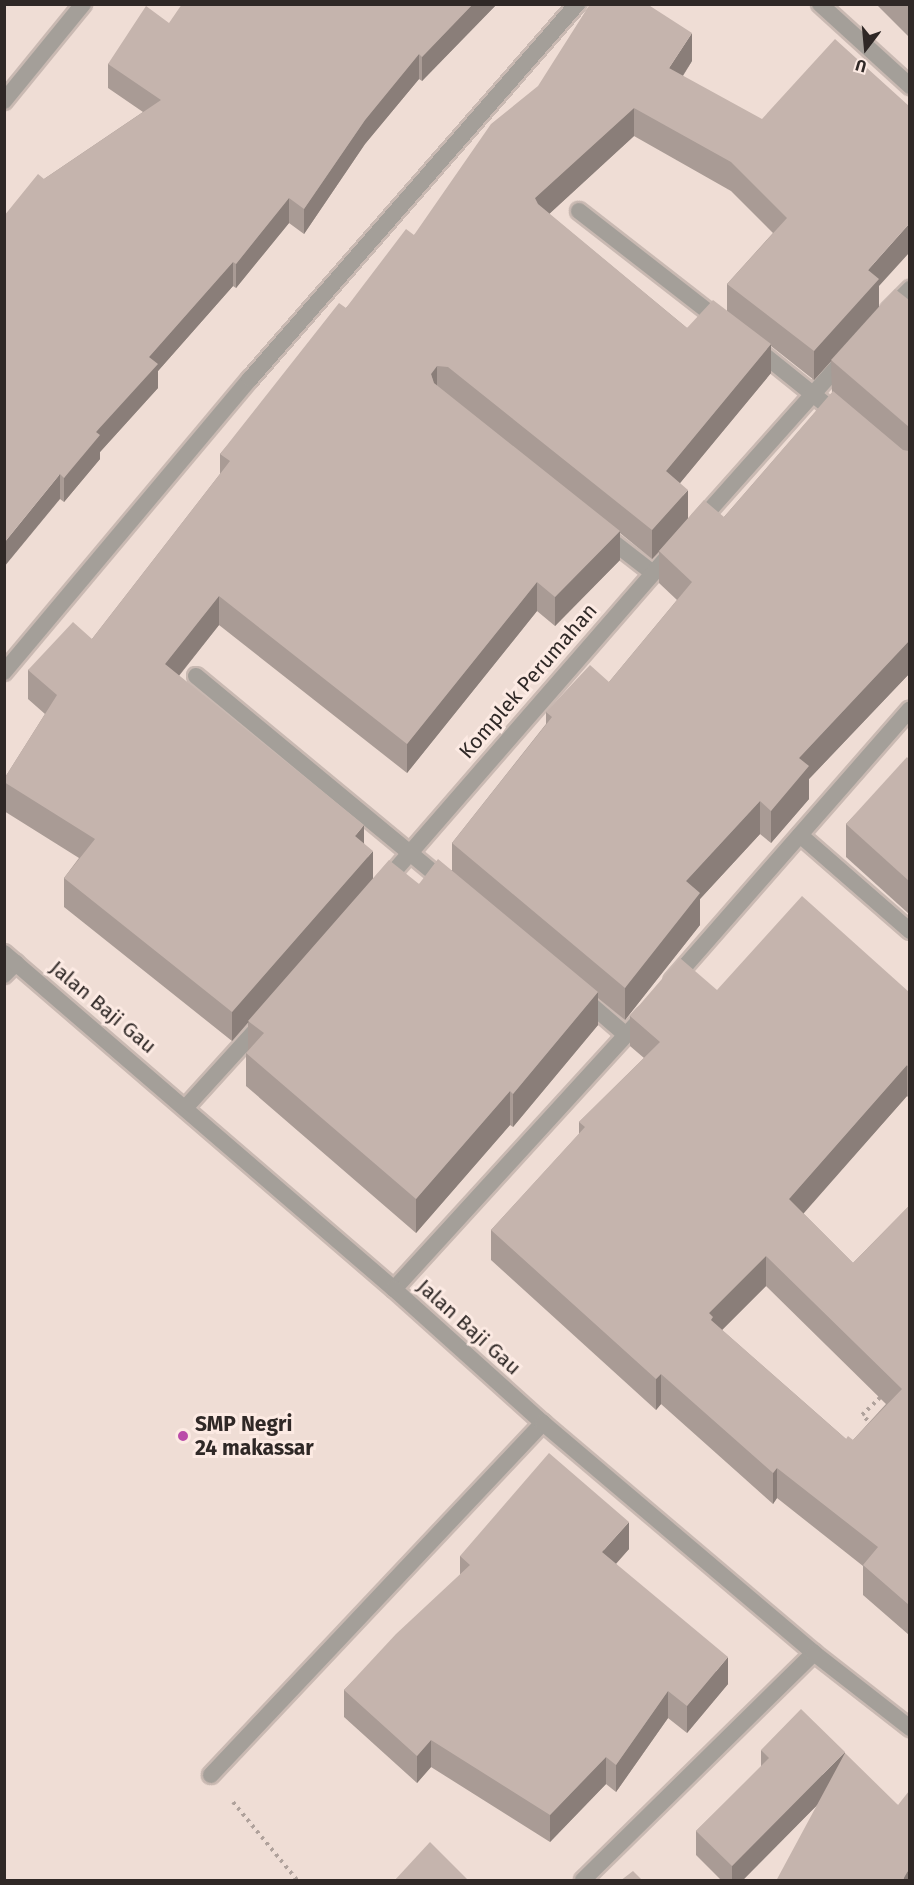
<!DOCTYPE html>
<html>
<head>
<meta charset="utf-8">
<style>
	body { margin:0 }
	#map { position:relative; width:914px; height:1885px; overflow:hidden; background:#efddd5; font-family:"Fira Sans",sans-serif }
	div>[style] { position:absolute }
	.path>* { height:4px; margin-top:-2px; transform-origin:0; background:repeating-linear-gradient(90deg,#afa19b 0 3px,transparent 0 7.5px) }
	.roads { filter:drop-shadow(2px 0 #c9b9b2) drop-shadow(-2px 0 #c9b9b2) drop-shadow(0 2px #c9b9b2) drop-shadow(0 -2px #c9b9b2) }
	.service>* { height:16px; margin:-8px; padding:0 8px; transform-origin:8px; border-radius:8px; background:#a49f99 }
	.minor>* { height:16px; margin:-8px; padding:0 8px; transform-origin:8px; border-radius:8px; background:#a49f99 }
	.tertiary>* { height:16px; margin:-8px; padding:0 8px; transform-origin:8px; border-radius:8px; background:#a49f99 }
	.wall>* { inset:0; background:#a99b95 }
	.shaded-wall>* { inset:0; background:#8a7e79 }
	.building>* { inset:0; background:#c5b4ad }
	.dots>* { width:16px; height:16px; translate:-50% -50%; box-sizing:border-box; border:3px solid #fceae3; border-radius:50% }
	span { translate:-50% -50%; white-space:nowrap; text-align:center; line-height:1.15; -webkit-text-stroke:6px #fceae3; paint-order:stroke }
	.street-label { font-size:21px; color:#2f2826 }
	.poi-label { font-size:21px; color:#2f2826; font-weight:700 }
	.left { translate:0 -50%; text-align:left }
	.frame { position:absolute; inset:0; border:6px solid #2f2826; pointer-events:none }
	.north { position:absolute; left:836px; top:18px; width:60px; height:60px; -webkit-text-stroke:4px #fceae3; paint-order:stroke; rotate:196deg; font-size:16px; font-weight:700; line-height:24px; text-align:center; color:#2f2826 }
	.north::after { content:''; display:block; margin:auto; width:21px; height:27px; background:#2f2826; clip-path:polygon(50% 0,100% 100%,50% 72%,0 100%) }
</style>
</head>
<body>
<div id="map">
	<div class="path">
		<div style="left:873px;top:1425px;width:15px;rotate:-138deg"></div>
		<div style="left:862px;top:1415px;width:29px;rotate:-44deg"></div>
		<div style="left:233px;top:1802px;width:101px;rotate:50.6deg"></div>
	</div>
	<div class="roads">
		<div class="service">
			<div style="left:579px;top:211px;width:182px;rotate:37.9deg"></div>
			<div style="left:753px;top:346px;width:112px;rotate:38.8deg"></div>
			<div style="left:604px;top:535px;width:62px;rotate:37.8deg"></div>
			<div style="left:196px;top:676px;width:326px;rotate:39.6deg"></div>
			<div style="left:800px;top:835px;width:146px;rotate:41.1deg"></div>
			<div style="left:4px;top:975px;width:17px;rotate:-45deg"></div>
			<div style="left:582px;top:997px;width:58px;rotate:40.8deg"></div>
		</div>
		<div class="minor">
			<div style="left:820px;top:4px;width:122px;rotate:42.3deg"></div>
			<div style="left:4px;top:101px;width:125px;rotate:-50.8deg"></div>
			<div style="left:889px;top:310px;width:30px;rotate:-45deg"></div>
			<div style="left:699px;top:522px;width:220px;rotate:-48.3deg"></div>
			<div style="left:4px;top:672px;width:383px;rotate:-50deg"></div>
			<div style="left:250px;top:379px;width:498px;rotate:-48.9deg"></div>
			<div style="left:383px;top:884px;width:442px;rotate:-49deg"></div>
			<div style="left:672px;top:981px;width:361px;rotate:-48.8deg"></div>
			<div style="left:186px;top:1107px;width:116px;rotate:-47.8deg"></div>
			<div style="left:394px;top:1289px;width:371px;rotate:-47.6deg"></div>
			<div style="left:211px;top:1775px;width:484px;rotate:-46.7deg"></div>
			<div style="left:583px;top:1880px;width:324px;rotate:-44.5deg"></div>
		</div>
		<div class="tertiary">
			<div style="left:4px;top:953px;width:515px;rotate:40.75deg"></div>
			<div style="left:394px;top:1289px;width:200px;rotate:42deg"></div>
			<div style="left:543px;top:1423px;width:355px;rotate:40.3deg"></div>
			<div style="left:814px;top:1653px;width:122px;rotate:38deg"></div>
		</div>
	</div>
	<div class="wall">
		<div style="clip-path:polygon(497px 4px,422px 81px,419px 79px,365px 144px,304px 234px,289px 223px,236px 288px,233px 286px,158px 371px,158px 388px,100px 452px,100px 459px,64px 502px,60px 499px,44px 179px,143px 112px,108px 88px,108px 64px,169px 23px)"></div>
		<div style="clip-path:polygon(876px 4px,909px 4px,909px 37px)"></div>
		<div style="clip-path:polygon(evenodd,692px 61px,683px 76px,879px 286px,879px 307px,909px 300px,909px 674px,809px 779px,809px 799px,771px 843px,760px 834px,700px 899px,700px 925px,625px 1020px,598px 998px,598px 1025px,513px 1127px,510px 1125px,416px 1233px,246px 1086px,246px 1053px,248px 1050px,248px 1022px,232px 1041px,64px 907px,64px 878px,79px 858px,4px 811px,4px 779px,45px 714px,28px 699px,28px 670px,92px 639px,220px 474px,220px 454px,346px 308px,414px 235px,692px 61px,634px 136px,731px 191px,773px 233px,727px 284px,727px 311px,687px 328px,549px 214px,634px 136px,692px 61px,771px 346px,814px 380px,831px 361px,832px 393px,724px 517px,688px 518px,680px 483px,771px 373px,771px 346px,692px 61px,620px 533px,652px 559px,659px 552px,659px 583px,677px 600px,609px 682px,546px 712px,546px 724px,452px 843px,452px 870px,419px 884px,373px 878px,364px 843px,179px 676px,219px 625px,407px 773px,537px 611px,555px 626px,620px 560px,620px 533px)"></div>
		<div style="clip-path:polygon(909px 760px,909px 914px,846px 857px,846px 824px)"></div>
		<div style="clip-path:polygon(evenodd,717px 990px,909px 992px,909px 1098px,907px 1096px,803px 1213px,853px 1263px,909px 1206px,909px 1635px,863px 1595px,863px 1566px,777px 1498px,773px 1504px,661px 1404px,656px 1410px,491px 1260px,491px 1230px,579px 1134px,579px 1122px,644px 1058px,630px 1046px,630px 1016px,717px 990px,766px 1286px,886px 1404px,853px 1440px,846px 1439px,722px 1330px,766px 1286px)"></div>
		<div style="clip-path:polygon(629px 1549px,616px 1564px,728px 1684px,687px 1733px,668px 1718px,616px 1792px,606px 1784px,550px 1842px,431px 1767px,417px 1783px,344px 1717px,344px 1690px,460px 1575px,460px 1556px)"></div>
		<div style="clip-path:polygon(761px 1750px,898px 1805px,909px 1881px,817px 1805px,742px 1881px,722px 1881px,696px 1855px,696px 1831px,761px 1767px)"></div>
	</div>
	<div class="shaded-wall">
		<div style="clip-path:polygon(473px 4px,497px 4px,422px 81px,422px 57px)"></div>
		<div style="clip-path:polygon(692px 33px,692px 61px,669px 97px,669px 68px)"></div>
		<div style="clip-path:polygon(419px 54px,419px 79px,365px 144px,304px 234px,304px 209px,365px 120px)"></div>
		<div style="clip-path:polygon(634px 108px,634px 136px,535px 227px,535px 198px)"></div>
		<div style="clip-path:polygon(289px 198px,289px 223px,236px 288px,236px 264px)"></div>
		<div style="clip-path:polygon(909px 224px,909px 253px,879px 286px,879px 308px,814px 380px,814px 351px,868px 270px)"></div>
		<div style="clip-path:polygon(233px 262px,233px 286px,158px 371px,158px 388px,100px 452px,100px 459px,64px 502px,64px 478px,96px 432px,149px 357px)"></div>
		<div style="clip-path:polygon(771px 344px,771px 373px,666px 500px,666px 471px)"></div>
		<div style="clip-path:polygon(437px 366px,437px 395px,431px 374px)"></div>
		<div style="clip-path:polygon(60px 474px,60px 499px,4px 567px,4px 543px)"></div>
		<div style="clip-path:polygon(688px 490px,688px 519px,652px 559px,652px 530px)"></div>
		<div style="clip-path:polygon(620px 531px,620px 560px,555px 626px,555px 597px)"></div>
		<div style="clip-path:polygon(537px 582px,537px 611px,407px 773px,407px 744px)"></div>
		<div style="clip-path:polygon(219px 596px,219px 625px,165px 693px,165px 664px)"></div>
		<div style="clip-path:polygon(909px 641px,909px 674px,809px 779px,809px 799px,771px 843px,771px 811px,799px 758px)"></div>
		<div style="clip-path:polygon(760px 801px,760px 834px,700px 899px,700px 925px,625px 1020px,625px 988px,686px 881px)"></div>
		<div style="clip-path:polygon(364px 825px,364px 854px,355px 836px)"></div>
		<div style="clip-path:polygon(373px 851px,373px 880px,232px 1041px,232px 1012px)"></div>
		<div style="clip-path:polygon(598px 992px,598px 1025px,513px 1127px,513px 1094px)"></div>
		<div style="clip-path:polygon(907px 1065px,907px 1096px,789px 1230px,789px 1199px)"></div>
		<div style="clip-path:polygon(510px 1091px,510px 1125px,416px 1233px,416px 1199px)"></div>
		<div style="clip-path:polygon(766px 1256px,766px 1286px,713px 1339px,709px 1313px)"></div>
		<div style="clip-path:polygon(661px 1374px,661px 1404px,656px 1410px,656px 1379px)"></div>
		<div style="clip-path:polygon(777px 1468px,777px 1498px,773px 1504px,773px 1473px)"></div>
		<div style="clip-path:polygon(629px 1522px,629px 1549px,602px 1579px,602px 1552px)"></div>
		<div style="clip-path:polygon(728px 1657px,728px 1684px,687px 1733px,687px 1706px)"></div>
		<div style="clip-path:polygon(668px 1691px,668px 1718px,616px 1792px,616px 1765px)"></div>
		<div style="clip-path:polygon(431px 1740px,431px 1767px,417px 1783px,417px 1756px)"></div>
		<div style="clip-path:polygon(845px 1752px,845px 1777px,742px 1881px,732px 1881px,732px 1866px)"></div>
		<div style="clip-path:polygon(606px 1757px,606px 1784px,550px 1842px,550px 1815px)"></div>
		<div style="clip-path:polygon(909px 1869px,909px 1881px,902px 1881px)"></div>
	</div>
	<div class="building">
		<div style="clip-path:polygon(182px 4px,473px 4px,422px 57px,419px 54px,365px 120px,304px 209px,289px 198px,236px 264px,233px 262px,149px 357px,158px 364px,96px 432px,100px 435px,64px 478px,60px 474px,4px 543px,4px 216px,38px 174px,44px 179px,161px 100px,108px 64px,146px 6px,169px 23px)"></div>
		<div style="clip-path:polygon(590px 4px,647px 4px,692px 33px,669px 68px,762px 119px,835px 39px,909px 106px,909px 224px,868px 270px,879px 279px,814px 351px,727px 284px,787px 218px,731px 162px,634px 108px,535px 198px,538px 204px,687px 328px,713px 300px,771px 344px,666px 471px,688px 490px,652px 530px,448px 367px,437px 366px,431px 374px,434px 383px,620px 531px,555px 597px,537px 582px,407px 744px,219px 596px,165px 664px,364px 825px,355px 836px,373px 851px,232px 1012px,64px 878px,95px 839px,4px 782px,4px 779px,57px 695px,28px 670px,73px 622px,92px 639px,230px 461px,220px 454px,339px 303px,346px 308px,406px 229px,414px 235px,491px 124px,538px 86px)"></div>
		<div style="clip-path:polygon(895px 289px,909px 300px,909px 427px,831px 360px)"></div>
		<div style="clip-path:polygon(833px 391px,903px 450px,909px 451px,909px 641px,799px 758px,809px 766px,771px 811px,760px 801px,686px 881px,700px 893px,625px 988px,452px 843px,552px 717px,546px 712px,590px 665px,609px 682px,692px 582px,659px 551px,704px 500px,724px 517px)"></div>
		<div style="clip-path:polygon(907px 757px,909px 760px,909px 881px,846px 824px)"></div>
		<div style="clip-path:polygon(438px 859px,598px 992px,513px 1094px,510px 1091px,416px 1199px,246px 1053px,264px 1033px,248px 1021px,389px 860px,419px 884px)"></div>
		<div style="clip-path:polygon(evenodd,802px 896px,909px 992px,909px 1068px,907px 1065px,789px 1199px,853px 1263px,909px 1206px,909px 1605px,863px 1565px,878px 1547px,777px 1468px,773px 1473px,661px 1374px,656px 1379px,491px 1230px,585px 1127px,579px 1122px,660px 1042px,630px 1016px,680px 958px,717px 990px,802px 896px,766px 1256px,902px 1389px,853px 1440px,848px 1436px,846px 1439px,711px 1320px,713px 1317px,709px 1313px,766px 1256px)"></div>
		<div style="clip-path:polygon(549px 1453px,629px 1522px,602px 1552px,728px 1657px,687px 1706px,668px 1691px,616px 1765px,606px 1757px,550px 1815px,431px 1740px,417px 1756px,344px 1690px,396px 1634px,470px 1565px,460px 1556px)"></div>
		<div style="clip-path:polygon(801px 1709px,845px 1752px,732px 1866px,696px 1831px,769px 1758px,761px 1750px)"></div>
		<div style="clip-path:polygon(845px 1753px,898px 1805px,909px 1791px,909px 1869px,902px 1881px,776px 1881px)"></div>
		<div style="clip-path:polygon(430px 1842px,469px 1881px,394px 1881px)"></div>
		<div style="clip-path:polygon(633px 1871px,643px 1881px,620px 1881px)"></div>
	</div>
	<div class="dots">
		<div style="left:183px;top:1436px;background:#ba4ba9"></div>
	</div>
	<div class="street-label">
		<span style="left:528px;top:681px;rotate:-49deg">Komplek Perumahan</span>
		<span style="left:103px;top:1007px;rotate:40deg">Jalan Baji Gau</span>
		<span style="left:469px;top:1327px;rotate:42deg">Jalan Baji Gau</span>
	</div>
	<div class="poi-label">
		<span class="left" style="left:195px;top:1436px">SMP Negri<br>24 makassar</span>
	</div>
	<div class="frame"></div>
	<div class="north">U</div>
</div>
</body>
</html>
